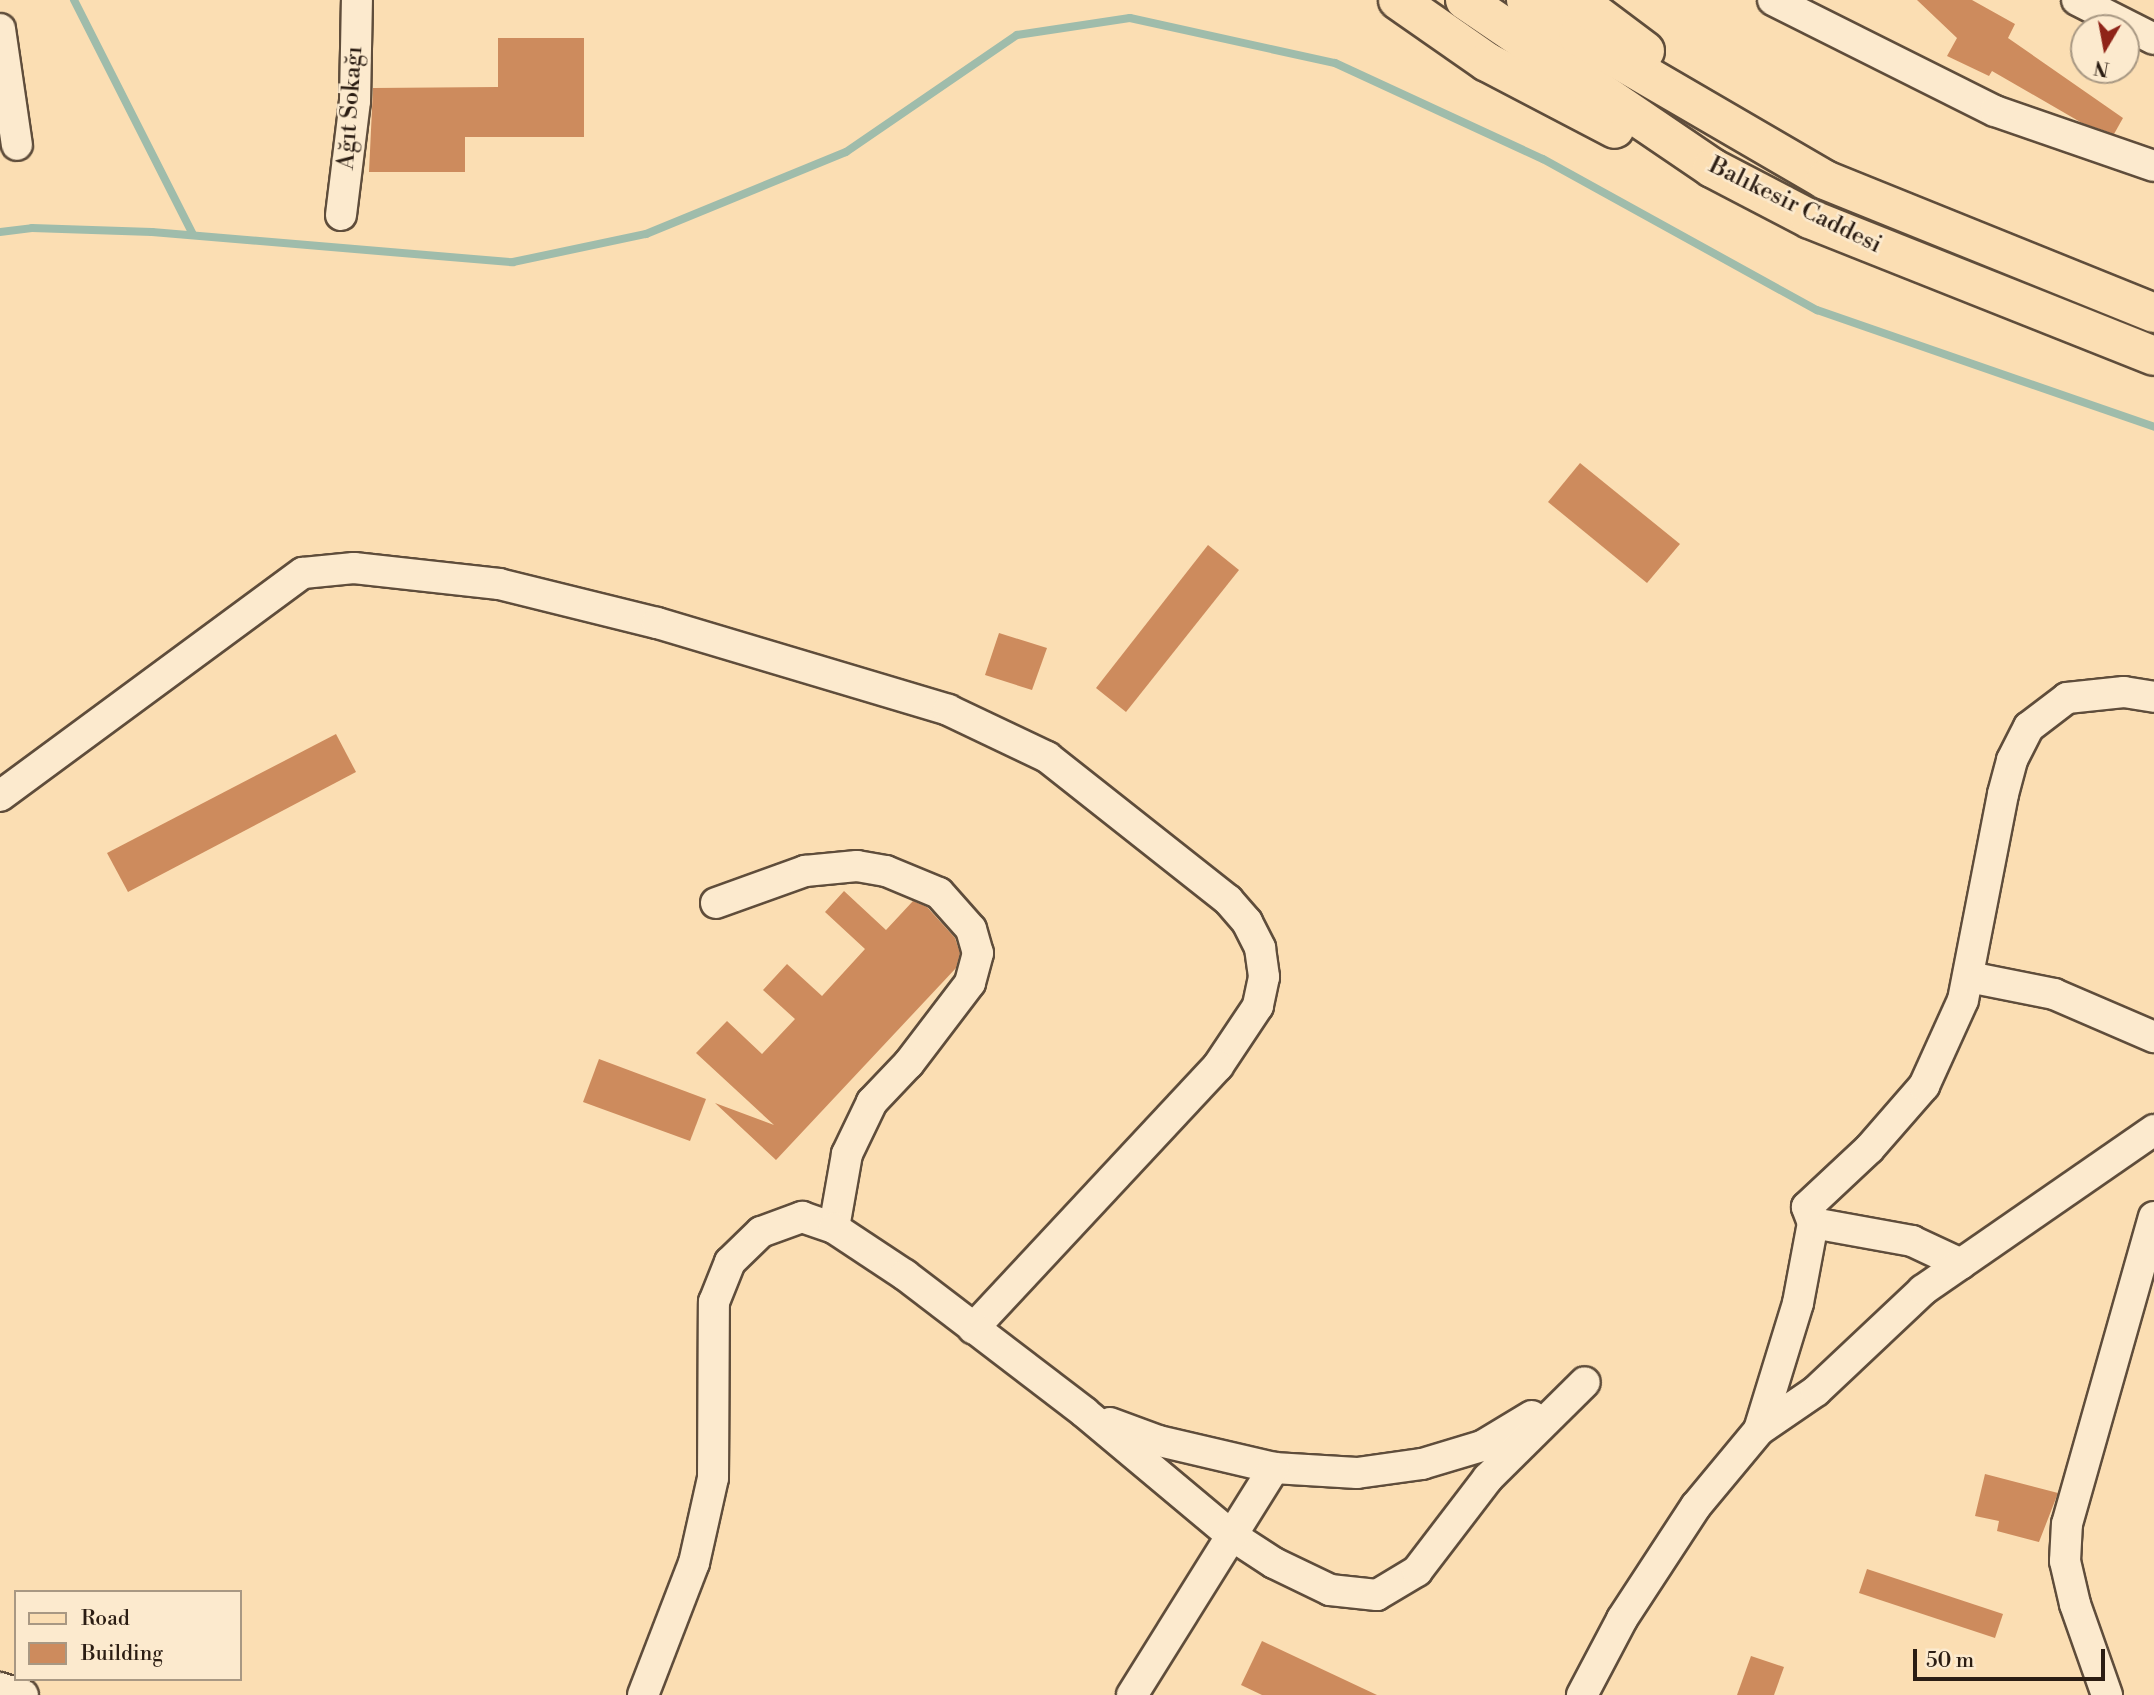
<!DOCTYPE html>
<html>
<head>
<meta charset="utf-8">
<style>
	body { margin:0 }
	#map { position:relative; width:2154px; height:1695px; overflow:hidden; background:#fbdeb3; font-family:"Libre Bodoni",serif }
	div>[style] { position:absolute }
	.stream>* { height:8px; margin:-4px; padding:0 4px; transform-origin:4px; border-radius:4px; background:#9fbcab }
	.building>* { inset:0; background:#cd8b5d }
	.roads { filter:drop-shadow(2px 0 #5f4d3b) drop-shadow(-2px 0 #5f4d3b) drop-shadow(0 2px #5f4d3b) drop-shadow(0 -2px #5f4d3b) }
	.street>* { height:30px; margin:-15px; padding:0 15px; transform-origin:15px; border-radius:15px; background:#fceace }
	.primary>* { height:38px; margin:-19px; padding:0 19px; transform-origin:19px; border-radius:19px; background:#fbdeb3 }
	span { translate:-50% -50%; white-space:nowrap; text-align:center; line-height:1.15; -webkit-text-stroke:5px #fceace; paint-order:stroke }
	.street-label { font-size:24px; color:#2b1d13 }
	.legend { position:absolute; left:14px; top:1590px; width:228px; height:91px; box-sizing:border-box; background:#fceace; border:2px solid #a89883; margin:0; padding:9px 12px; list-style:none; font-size:21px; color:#2b1d13 }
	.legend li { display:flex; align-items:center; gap:14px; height:35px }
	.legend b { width:35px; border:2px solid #a89883 }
	.north { position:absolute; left:2070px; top:14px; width:70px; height:70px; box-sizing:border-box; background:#fceace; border:2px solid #a89883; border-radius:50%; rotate:190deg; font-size:19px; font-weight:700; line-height:28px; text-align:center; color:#2b1d13 }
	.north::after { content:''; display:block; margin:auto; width:24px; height:32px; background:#8f2418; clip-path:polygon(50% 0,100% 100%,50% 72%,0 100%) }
	.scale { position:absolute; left:1913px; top:1649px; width:192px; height:32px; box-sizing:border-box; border:4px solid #2b1d13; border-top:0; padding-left:9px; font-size:21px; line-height:24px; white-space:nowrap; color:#2b1d13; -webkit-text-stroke:5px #fceace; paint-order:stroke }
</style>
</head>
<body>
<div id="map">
	<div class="stream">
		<div style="left:74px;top:0;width:263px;rotate:63.1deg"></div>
		<div style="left:0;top:232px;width:32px;rotate:-7deg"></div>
		<div style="left:32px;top:228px;width:120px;rotate:1.9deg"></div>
		<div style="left:152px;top:232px;width:362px;rotate:4.8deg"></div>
		<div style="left:513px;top:262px;width:136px;rotate:-11.9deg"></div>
		<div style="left:646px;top:234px;width:216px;rotate:-22.3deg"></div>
		<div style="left:846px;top:152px;width:207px;rotate:-34.4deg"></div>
		<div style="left:1017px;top:35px;width:114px;rotate:-8.6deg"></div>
		<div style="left:1130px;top:18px;width:210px;rotate:12.4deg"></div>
		<div style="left:1335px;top:63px;width:229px;rotate:24.8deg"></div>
		<div style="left:1543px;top:159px;width:313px;rotate:28.9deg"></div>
		<div style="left:1817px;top:310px;width:357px;rotate:19.1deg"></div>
	</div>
	<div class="building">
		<div style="clip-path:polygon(1917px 0,1972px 0,2015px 24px,2008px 38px,2123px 118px,2114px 134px,2082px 123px,1992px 71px,1989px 76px,1947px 56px,1957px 38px)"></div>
		<div style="clip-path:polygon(498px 38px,584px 38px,584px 137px,465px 137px,465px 172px,369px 172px,373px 88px,498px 87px)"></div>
		<div style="clip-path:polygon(1580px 463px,1680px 544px,1647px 583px,1548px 502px)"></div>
		<div style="clip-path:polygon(1208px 545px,1239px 570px,1126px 712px,1096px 688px)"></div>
		<div style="clip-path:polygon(999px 633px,1047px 648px,1032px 690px,985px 675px)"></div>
		<div style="clip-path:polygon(336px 734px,356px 772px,128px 892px,107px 853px)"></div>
		<div style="clip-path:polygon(844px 891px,886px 930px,913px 901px,927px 907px,955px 938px,960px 953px,956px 968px,776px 1160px,715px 1103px,774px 1125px,696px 1053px,727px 1021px,762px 1054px,795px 1019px,763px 990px,787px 964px,822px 996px,865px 949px,825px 912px)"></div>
		<div style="clip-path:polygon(599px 1059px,706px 1099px,690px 1141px,583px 1102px)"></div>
		<div style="clip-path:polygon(1985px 1474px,2058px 1493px,2039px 1542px,1997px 1531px,1999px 1521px,1975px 1516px)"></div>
		<div style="clip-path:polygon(1867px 1569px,2003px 1614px,1995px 1638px,1859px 1593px)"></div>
		<div style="clip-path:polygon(1262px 1641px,1377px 1695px,1262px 1695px,1241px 1685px)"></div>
		<div style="clip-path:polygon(1751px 1656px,1784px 1667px,1774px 1695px,1737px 1695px)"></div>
	</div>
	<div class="roads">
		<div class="street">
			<div style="left:1773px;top:0;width:248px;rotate:26.6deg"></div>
			<div style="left:1995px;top:111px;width:168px;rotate:19.1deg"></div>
			<div style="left:2077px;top:0;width:86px;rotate:26.9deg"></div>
			<div style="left:0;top:29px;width:117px;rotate:81.7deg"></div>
			<div style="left:341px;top:215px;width:115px;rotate:-83deg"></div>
			<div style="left:355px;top:101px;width:101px;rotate:-88.9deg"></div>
			<div style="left:0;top:796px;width:376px;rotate:-36.4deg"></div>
			<div style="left:303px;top:573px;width:51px;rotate:-5.6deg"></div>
			<div style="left:354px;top:568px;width:146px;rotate:6.3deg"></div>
			<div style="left:499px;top:584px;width:163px;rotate:13.9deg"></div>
			<div style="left:657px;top:623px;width:304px;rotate:16.6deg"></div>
			<div style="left:948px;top:710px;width:110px;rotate:25.4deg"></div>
			<div style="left:1047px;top:757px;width:231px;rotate:38.3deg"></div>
			<div style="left:1228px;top:900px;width:29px;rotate:49deg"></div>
			<div style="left:1247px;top:922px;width:29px;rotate:63deg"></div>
			<div style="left:1260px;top:948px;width:29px;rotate:82deg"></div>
			<div style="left:1264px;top:977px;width:30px;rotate:102deg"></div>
			<div style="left:1258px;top:1006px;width:72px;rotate:123.7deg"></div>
			<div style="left:1218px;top:1066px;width:359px;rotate:133deg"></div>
			<div style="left:716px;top:903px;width:95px;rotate:-19.8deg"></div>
			<div style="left:805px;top:871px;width:52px;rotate:-5.5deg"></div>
			<div style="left:857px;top:866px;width:29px;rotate:10deg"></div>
			<div style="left:886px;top:871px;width:57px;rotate:22.5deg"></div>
			<div style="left:939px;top:893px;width:48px;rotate:48.4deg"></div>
			<div style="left:971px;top:929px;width:25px;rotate:74deg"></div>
			<div style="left:978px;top:953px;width:31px;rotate:105deg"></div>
			<div style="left:970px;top:983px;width:101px;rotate:127.3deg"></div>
			<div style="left:909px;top:1063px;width:54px;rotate:133.5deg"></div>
			<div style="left:872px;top:1102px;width:58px;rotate:115.7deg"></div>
			<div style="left:847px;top:1154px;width:75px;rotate:100deg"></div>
			<div style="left:1969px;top:977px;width:87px;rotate:11.3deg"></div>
			<div style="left:2054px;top:994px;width:109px;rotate:23.3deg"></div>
			<div style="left:1813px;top:1223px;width:101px;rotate:10.3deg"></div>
			<div style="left:1912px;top:1241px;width:54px;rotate:25.1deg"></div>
			<div style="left:1110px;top:1423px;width:52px;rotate:20.2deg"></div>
			<div style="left:1159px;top:1441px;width:118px;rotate:13.2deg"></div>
			<div style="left:1274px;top:1468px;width:83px;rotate:3.4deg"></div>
			<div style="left:1357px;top:1473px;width:66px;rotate:-7.9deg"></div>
			<div style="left:1422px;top:1464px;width:63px;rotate:-16.7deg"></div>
			<div style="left:1482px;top:1446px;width:58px;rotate:-31deg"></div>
			<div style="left:1759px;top:1430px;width:133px;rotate:-72.9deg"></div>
			<div style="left:1798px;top:1303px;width:81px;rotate:-79.4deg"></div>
			<div style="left:1813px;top:1223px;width:17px;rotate:-111deg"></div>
			<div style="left:1807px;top:1207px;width:85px;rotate:-43.1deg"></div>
			<div style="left:1869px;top:1149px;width:84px;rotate:-48.9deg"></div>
			<div style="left:1924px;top:1086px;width:94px;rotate:-65.6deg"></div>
			<div style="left:1963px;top:1000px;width:210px;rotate:-79deg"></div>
			<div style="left:2003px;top:794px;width:35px;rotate:-75deg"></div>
			<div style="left:2012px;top:760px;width:37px;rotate:-63deg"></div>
			<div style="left:2029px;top:727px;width:48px;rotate:-37.3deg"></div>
			<div style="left:2067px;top:698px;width:57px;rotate:-6deg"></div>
			<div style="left:2124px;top:692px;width:30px;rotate:9deg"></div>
			<div style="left:0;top:1688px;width:24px;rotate:17deg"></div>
			<div style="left:643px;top:1695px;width:142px;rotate:-68.9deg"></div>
			<div style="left:694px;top:1563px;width:87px;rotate:-77.4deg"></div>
			<div style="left:713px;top:1478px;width:176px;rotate:-89.7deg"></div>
			<div style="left:714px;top:1302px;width:43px;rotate:-68.2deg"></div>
			<div style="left:730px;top:1262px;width:43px;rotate:-44.1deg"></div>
			<div style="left:761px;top:1232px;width:44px;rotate:-20.1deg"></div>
			<div style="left:802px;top:1217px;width:34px;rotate:19deg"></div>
			<div style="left:834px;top:1228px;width:85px;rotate:33.5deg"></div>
			<div style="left:905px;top:1275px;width:225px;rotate:37.4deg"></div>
			<div style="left:1084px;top:1412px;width:192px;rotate:39.9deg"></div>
			<div style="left:1231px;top:1535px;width:51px;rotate:33.1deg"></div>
			<div style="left:1274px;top:1563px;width:62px;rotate:25.7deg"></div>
			<div style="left:1330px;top:1590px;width:47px;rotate:6.1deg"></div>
			<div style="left:1377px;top:1595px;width:47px;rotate:-31deg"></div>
			<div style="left:1417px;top:1571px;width:117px;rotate:-52.6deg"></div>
			<div style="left:1488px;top:1478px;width:136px;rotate:-44.7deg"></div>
			<div style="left:1132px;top:1695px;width:268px;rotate:-58deg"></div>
			<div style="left:1582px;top:1695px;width:86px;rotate:-62.2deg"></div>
			<div style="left:1622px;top:1619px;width:135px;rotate:-56.8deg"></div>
			<div style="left:1696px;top:1506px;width:99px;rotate:-50.3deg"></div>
			<div style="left:1759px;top:1430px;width:69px;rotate:-34.4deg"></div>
			<div style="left:1816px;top:1391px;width:147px;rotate:-43.3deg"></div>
			<div style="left:1923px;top:1290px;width:281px;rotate:-34.7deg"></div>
			<div style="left:2107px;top:1695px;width:96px;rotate:-109.4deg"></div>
			<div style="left:2075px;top:1604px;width:44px;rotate:-103.1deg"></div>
			<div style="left:2065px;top:1561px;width:37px;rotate:-87deg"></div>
			<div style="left:2067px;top:1524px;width:319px;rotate:-74.2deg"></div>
		</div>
		<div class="primary">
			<div style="left:1398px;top:0;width:108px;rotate:34.9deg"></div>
			<div style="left:1487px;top:62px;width:144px;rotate:27.6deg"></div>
			<div style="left:1465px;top:0;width:299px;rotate:34.2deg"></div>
			<div style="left:1712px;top:168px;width:110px;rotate:27.5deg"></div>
			<div style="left:1810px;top:219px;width:370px;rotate:21.7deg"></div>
			<div style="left:1526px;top:0;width:63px;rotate:34.7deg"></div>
			<div style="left:1578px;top:36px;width:286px;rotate:30.2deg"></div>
			<div style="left:1825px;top:180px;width:355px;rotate:22deg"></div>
			<div style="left:1577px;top:0;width:85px;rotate:36.9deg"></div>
		</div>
	</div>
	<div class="street-label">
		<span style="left:351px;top:108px;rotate:-86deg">Ağıt Sokağı</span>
		<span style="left:1795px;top:206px;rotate:26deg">Balıkesir Caddesi</span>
	</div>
	<ul class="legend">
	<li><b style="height:9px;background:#fbdeb3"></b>Road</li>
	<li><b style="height:19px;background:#cd8b5d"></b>Building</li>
	</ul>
	<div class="north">N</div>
	<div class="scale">50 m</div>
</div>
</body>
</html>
